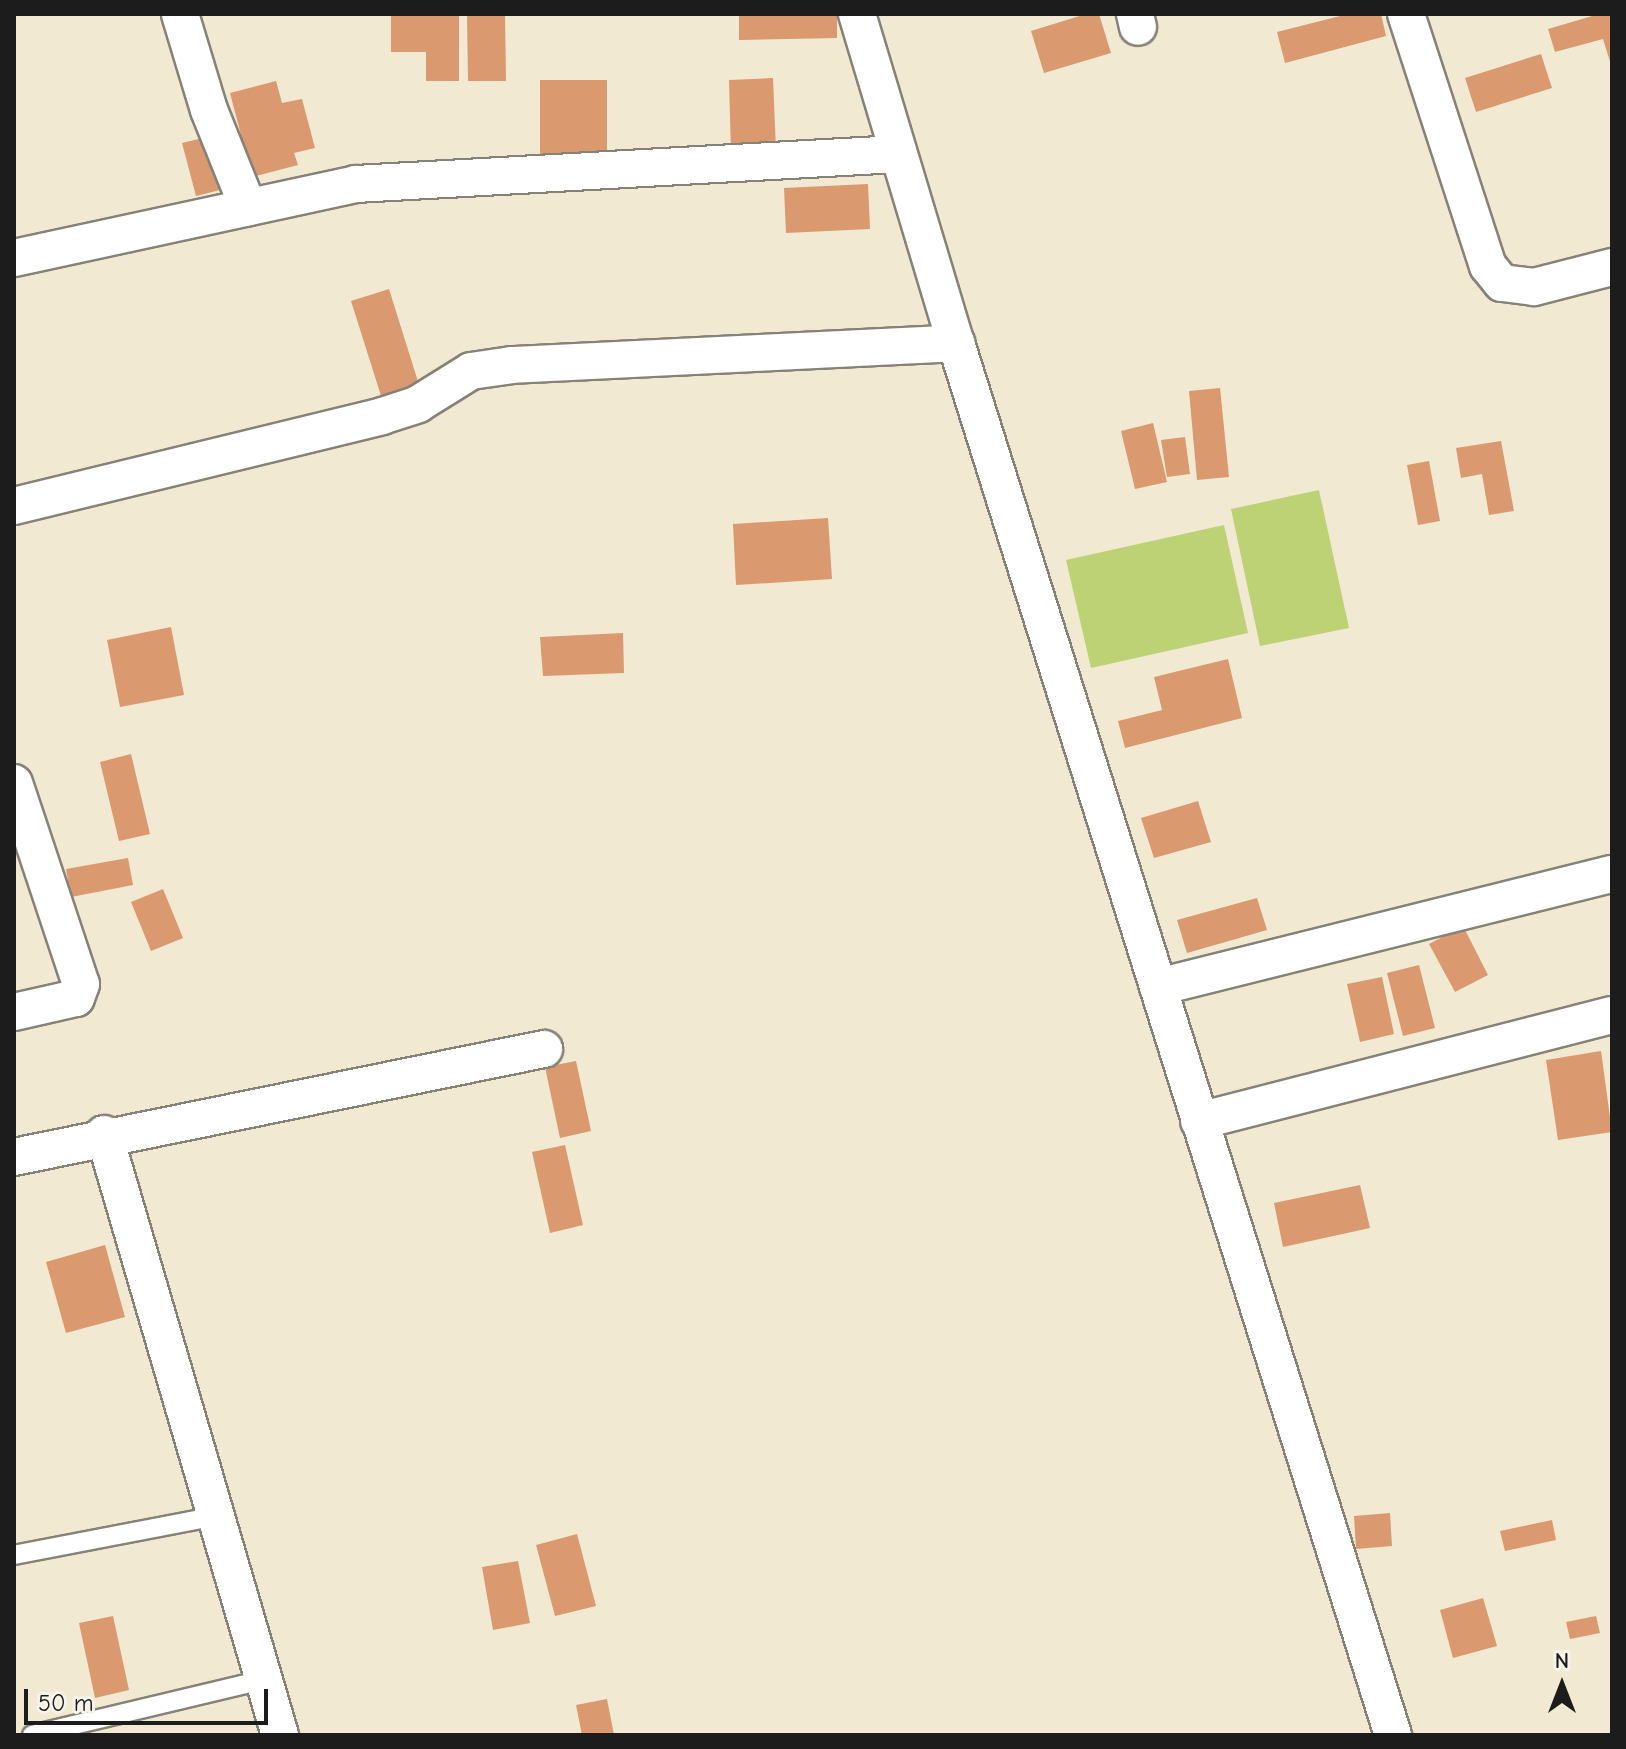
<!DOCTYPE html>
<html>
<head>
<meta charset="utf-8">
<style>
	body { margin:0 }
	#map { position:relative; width:1626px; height:1749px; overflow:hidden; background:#f2e9d3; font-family:"Comic Neue",sans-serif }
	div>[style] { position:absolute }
	.green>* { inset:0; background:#bdd275 }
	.building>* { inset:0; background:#da996e }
	.roads { filter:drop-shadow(2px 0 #878278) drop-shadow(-2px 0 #878278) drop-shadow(0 2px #878278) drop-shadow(0 -2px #878278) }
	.service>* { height:18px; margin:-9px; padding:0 9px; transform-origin:9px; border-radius:9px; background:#fff }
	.minor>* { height:36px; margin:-18px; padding:0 18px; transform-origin:18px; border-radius:18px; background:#fff }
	span { translate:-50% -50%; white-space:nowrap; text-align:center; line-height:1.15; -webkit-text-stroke:6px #f7f3e8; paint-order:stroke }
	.frame { position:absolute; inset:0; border:16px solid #1c1c1c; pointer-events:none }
	.north { position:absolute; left:1522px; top:1645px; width:80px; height:80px; -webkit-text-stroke:6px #f7f3e8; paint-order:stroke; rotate:0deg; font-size:22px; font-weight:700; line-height:32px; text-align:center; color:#1c1c1c }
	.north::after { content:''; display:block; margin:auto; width:28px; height:36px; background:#1c1c1c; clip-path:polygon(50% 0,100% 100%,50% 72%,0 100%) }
	.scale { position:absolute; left:24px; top:1689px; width:244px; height:36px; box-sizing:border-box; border:4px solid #1c1c1c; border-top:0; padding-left:10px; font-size:24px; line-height:28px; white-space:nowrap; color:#1c1c1c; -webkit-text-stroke:6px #f7f3e8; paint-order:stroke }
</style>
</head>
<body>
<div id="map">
	<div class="green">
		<div style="clip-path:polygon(1319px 490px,1349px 628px,1260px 646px,1231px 509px)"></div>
		<div style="clip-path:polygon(1224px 525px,1248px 633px,1091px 668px,1066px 560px)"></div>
	</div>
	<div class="building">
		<div style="clip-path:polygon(391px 14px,459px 14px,459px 81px,426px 81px,426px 52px,391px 52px)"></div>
		<div style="clip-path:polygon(467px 14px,505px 14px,506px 81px,468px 81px)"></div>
		<div style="clip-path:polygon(739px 14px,837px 14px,837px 38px,739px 40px)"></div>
		<div style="clip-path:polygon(1086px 14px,1099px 14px,1111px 53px,1044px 73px,1031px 31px)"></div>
		<div style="clip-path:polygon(1348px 14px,1381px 14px,1386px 36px,1285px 63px,1277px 32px)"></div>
		<div style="clip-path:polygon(1599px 14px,1612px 14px,1612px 68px,1603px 39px,1555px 52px,1548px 29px)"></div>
		<div style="clip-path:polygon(1541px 54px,1552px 88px,1476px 112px,1465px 78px)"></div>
		<div style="clip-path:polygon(773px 78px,776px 151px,731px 153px,729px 80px)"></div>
		<div style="clip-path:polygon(540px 80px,607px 80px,607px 158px,540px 158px)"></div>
		<div style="clip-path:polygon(276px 81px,282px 103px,302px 99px,315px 148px,294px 153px,298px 165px,252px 177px,230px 93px)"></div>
		<div style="clip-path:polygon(211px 136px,224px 189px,196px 196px,182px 143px)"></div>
		<div style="clip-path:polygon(868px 184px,870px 229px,786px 233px,784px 188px)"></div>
		<div style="clip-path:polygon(389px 289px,420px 388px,382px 399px,351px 301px)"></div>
		<div style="clip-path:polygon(1220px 388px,1229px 477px,1197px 480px,1189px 391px)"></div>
		<div style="clip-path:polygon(1153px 423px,1167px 482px,1135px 489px,1121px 431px)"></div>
		<div style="clip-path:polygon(1185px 437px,1190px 474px,1167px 477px,1161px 440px)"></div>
		<div style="clip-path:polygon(1501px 441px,1514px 511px,1489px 515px,1482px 474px,1461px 478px,1456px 448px)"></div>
		<div style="clip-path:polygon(1429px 461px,1440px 521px,1418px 525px,1407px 465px)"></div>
		<div style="clip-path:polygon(828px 518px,832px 579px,736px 585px,733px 524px)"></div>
		<div style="clip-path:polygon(171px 627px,184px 695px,120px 707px,107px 640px)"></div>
		<div style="clip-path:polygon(623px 633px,624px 673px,543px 676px,540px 637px)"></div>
		<div style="clip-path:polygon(1228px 659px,1242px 718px,1125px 748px,1118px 721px,1162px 710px,1154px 677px)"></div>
		<div style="clip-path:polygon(131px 754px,150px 834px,119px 841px,100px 762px)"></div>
		<div style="clip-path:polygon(1198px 801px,1211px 842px,1154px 858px,1141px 818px)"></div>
		<div style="clip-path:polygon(128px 858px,133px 885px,71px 897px,66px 869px)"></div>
		<div style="clip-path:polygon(163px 889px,183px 938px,151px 951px,131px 902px)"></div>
		<div style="clip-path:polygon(1257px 898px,1267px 930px,1187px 953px,1177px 920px)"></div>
		<div style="clip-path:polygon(1463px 926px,1488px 975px,1455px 992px,1429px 944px)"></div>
		<div style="clip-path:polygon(1419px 965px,1435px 1028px,1403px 1036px,1387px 973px)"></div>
		<div style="clip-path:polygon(1382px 977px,1394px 1034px,1360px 1042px,1347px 984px)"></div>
		<div style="clip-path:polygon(1601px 1051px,1612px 1132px,1558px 1140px,1546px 1060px)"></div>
		<div style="clip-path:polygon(576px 1061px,591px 1131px,560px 1138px,545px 1067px)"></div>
		<div style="clip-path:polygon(565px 1145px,583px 1225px,550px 1233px,532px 1152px)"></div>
		<div style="clip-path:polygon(1360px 1185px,1370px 1228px,1283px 1247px,1274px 1203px)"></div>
		<div style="clip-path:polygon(105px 1245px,125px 1317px,66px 1333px,46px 1262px)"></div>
		<div style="clip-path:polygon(1390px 1513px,1392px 1546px,1356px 1549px,1354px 1516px)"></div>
		<div style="clip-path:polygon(1552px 1520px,1556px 1540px,1505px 1551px,1500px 1531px)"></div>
		<div style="clip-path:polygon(577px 1534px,596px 1606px,555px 1616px,536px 1545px)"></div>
		<div style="clip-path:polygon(518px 1561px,530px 1623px,493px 1630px,482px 1567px)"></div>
		<div style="clip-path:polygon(1483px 1598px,1497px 1646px,1453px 1658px,1440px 1610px)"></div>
		<div style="clip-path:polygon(113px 1616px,129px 1690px,95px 1698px,79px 1623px)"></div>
		<div style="clip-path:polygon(1596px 1616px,1600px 1633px,1570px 1639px,1566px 1622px)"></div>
		<div style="clip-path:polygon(607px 1699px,614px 1735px,582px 1735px,576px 1705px)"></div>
	</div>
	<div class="roads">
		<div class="service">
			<div style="left:14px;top:1555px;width:206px;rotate:-10.9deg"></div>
			<div style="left:32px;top:1735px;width:242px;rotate:-13.4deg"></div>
		</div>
		<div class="minor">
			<div style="left:180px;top:14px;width:100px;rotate:73.2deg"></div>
			<div style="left:209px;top:110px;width:105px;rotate:68.1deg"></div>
			<div style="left:857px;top:14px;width:344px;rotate:73.3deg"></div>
			<div style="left:956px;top:343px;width:1459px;rotate:72.57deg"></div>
			<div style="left:1135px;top:14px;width:13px;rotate:77deg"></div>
			<div style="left:1406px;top:14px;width:265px;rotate:72deg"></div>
			<div style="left:1488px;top:266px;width:22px;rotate:51deg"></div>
			<div style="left:1502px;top:283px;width:32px;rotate:7deg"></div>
			<div style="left:1534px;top:287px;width:81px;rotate:-14.4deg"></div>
			<div style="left:14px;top:258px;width:350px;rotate:-12.2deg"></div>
			<div style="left:356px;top:184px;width:543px;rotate:-3.17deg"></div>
			<div style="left:14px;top:506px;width:379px;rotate:-13.7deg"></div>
			<div style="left:382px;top:416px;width:38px;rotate:-18deg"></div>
			<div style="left:418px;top:404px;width:62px;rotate:-31.9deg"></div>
			<div style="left:471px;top:371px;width:41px;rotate:-8.3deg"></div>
			<div style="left:512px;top:365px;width:445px;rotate:-2.8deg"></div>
			<div style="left:14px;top:783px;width:212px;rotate:71.6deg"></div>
			<div style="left:81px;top:984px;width:15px;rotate:110deg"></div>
			<div style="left:76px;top:998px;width:64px;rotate:167.3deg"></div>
			<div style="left:1158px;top:987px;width:468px;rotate:-14deg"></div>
			<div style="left:1199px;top:1121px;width:426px;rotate:-14.4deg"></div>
			<div style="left:104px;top:1134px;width:626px;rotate:73.68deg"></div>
			<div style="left:14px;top:1157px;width:541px;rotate:-11.52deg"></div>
		</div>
	</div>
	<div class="frame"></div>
	<div class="north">N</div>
	<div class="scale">50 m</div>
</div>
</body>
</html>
